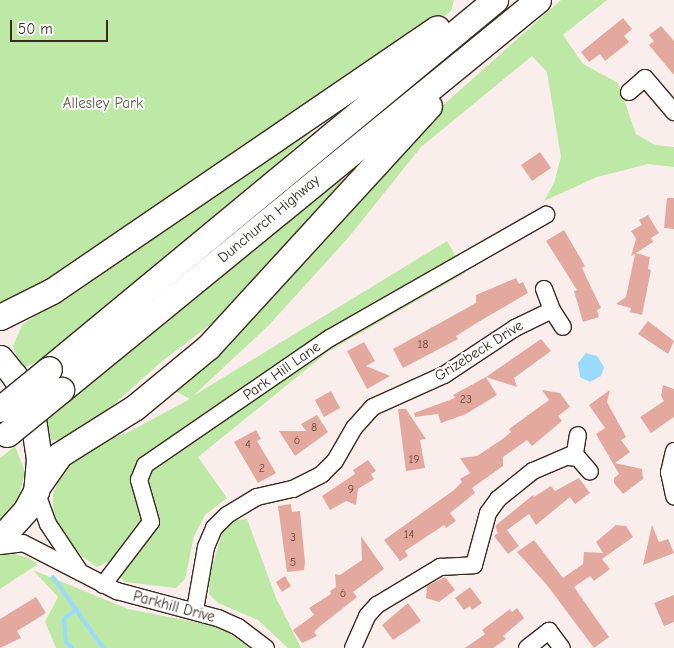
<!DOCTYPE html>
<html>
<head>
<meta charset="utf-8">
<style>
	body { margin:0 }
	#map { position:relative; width:674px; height:648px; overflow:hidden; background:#f9eeec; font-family:"Comic Neue",sans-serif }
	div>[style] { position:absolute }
	.green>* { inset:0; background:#bde8a5 }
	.water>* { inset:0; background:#9adafc }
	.stream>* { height:4px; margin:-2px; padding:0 2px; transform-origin:2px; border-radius:2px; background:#9adafc }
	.building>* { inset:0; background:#e3a99f }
	.roads { filter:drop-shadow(1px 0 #3b2a1e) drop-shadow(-1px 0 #3b2a1e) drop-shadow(0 1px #3b2a1e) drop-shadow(0 -1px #3b2a1e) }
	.minor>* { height:16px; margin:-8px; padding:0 8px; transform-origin:8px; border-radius:8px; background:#fff }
	.highway>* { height:25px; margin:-12.5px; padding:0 12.5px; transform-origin:12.5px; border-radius:12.5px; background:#fff }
	.bridges { filter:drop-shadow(1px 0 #3b2a1e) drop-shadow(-1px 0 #3b2a1e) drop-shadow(0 1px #3b2a1e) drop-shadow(0 -1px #3b2a1e) }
	.highway-bridge>* { height:25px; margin:-12.5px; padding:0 12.5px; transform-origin:12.5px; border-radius:12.5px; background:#fff }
	span { translate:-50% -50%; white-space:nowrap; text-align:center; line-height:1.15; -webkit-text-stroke:4px #fff; paint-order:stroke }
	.number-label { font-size:12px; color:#654a3e }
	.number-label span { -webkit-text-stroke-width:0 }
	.park-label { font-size:15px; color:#5c5a40 }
	.street-label { font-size:15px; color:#3b2a1e }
	.scale { position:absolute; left:10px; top:20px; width:98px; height:22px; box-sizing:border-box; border:2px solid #3b2a1e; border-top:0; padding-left:6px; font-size:15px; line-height:18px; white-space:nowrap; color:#3b2a1e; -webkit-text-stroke:4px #fff; paint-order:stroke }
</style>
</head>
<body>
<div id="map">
	<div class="green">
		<div style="clip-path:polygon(0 0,454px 0,451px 11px,250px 152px,225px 157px,175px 201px,0 308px)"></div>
		<div style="clip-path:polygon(561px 0,607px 0,563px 35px,583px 64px,618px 83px,636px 134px,655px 145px,674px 147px,674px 167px,648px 164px,597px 177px,544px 201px,554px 183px,561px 157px,547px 72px,532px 56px,421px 147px,348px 238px,269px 325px,193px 396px,447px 241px,465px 273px,329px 351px,198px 457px,227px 498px,205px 515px,194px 536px,185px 579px,176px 588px,125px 582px,117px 575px,110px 561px,97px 567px,82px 556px,65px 537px,53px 515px,53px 495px,62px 472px,91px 444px,127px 433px,190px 399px,177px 392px,186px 374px,412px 133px)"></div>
		<div style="clip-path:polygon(323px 117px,303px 141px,41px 360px,21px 369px,13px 346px,22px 325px)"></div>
		<div style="clip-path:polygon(338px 177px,348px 185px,215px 321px,161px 362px,111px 407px,63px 441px,44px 439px,43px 422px,62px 399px)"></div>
		<div style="clip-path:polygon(15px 446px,25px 472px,18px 499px,0 524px,0 458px)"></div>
		<div style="clip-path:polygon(247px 519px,276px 598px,301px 648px,288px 648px,258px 620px,218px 603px,209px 594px,210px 573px,223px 531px,233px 520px)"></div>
		<div style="clip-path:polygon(6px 552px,29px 558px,38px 564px,0 589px,0 554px)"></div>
		<div style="clip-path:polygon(33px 570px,128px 609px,220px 627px,250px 648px,56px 648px,45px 622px,58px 597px)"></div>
	</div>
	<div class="water">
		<div style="clip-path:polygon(586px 353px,597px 356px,604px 367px,601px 376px,590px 382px,580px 377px,578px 363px)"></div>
	</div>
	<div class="stream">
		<div style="left:53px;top:577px;width:87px;rotate:54.8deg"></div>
		<div style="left:72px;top:648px;width:8px;rotate:-135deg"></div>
		<div style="left:66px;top:642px;width:23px;rotate:-95deg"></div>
		<div style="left:64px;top:619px;width:16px;rotate:-38deg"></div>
	</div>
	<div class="building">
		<div style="clip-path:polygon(623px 18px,632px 29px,624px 36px,629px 42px,605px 61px,600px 54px,589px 62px,581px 52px)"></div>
		<div style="clip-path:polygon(661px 26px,674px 41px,674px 75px,649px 45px,654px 41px,649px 35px)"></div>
		<div style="clip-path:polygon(540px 152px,551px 168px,532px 181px,521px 165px)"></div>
		<div style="clip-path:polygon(667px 198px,674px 198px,674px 229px,664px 228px)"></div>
		<div style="clip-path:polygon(648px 215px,659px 233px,651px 238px,653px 242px,636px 253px,650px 257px,648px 269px,651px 270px,642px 315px,630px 312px,631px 308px,616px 304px,626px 297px,635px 254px,631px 256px,636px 239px,631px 231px,642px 225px,639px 220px)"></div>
		<div style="clip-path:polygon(564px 230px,585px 266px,582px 268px,601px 308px,597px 310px,599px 317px,583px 322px,574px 291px,577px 290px,546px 241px)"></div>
		<div style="clip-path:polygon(516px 278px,519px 284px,523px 282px,528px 293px,475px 324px,456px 336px,458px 339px,403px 368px,393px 349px,476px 303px,476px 295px)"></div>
		<div style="clip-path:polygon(648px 321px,674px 341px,668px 354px,638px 334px)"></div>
		<div style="clip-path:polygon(541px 339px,551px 351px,514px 378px,517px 387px,486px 377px)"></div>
		<div style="clip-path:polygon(364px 342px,375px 361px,366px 366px,390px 376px,367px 389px,347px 351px)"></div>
		<div style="clip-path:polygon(486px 377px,497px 395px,466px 414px,441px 423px,438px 414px,415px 417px,414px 413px,455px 398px,453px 395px)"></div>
		<div style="clip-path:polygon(663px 385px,674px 389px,674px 417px,651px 433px,640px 417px,664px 401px,661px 396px)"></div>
		<div style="clip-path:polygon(542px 390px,560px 393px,570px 407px,558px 416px,562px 421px,532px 446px,527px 440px,503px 457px,503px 466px,472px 488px,475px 493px,450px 513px,456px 521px,446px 528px,444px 525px,405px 551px,408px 556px,400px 561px,384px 540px,454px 490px,462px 482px,460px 479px,470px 473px,460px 458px,477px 456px,504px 438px,511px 432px,509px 429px,549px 400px)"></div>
		<div style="clip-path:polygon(610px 390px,607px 402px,626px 437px,621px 440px,630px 452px,615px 463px,642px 469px,643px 479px,623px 494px,614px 483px,614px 478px,619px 474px,596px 434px,605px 428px,589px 405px)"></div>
		<div style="clip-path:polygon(331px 391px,340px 408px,324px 417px,315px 400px)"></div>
		<div style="clip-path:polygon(398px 409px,406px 409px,426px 439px,420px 440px,425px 468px,406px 471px)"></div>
		<div style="clip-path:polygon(317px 415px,328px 432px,295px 456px,279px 431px,306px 431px,301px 424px)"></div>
		<div style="clip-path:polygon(256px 430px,261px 439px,257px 441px,276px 473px,258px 483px,234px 442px)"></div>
		<div style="clip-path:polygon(368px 460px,376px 471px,371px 474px,374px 479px,358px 489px,356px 505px,346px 501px,330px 510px,322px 496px,355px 474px,353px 470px)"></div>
		<div style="clip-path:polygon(579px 478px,590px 493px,575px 504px,570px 497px,536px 525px,529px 514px,507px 530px,519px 546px,508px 554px,494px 536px,498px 533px,495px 526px,533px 495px,534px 497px,551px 486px,555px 491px)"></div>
		<div style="clip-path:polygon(291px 504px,292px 512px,300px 511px,305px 562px,304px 570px,287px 572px,278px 506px)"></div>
		<div style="clip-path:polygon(616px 525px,626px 526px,633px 537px,602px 559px,610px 569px,594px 581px,590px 576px,574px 587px,609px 637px,594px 648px,547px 585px,517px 552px,534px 540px,563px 578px,583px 564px,584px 552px,603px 553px,596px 542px)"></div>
		<div style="clip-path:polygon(652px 525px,659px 542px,668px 539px,674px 553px,643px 565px)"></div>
		<div style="clip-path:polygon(361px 536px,384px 569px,353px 592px,357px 597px,319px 627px,314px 632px,317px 636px,302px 643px,293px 630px,314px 615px,309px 608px,331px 594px,330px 591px,336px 587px,335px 574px,340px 575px,362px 560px)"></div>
		<div style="clip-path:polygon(285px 576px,291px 586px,282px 592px,276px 582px)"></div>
		<div style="clip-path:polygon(445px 577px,455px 590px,439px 602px,426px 598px,427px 586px)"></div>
		<div style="clip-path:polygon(470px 587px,482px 603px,472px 610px,470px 606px,464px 610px,455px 598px)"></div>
		<div style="clip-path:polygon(674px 595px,674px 622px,664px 626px,654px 603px)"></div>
		<div style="clip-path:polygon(36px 597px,46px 613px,17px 631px,21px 638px,0 648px,0 619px)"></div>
		<div style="clip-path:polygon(408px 603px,421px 621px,393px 640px,382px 625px)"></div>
		<div style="clip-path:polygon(517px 608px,524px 618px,503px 636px,506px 639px,493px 648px,465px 648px,485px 634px,482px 630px,510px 609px,512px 612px)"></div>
	</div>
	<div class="roads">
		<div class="minor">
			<div style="left:629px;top:92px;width:21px;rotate:-41deg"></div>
			<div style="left:645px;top:78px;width:45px;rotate:49.5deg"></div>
			<div style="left:544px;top:289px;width:22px;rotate:69deg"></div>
			<div style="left:552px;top:310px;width:20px;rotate:57deg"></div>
			<div style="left:674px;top:451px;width:22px;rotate:103deg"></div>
			<div style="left:669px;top:472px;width:25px;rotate:78deg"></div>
			<div style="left:569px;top:457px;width:9px;rotate:6deg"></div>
			<div style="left:578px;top:458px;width:18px;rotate:49deg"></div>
			<div style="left:36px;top:491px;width:35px;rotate:70deg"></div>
			<div style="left:48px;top:524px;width:58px;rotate:56.3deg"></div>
			<div style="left:0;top:546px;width:23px;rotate:-7deg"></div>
			<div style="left:23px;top:543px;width:106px;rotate:27.1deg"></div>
			<div style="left:117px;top:591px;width:105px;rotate:15deg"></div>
			<div style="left:218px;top:618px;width:22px;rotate:24deg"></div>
			<div style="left:238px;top:627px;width:35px;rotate:37deg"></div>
			<div style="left:103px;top:585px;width:79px;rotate:-52.7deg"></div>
			<div style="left:151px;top:522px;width:44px;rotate:-105.9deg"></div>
			<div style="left:139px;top:480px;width:16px;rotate:-68deg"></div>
			<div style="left:145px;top:465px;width:224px;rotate:-34.5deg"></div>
			<div style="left:330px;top:338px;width:249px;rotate:-29.7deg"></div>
			<div style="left:195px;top:610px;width:64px;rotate:-80.1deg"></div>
			<div style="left:206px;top:547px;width:21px;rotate:-67deg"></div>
			<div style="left:214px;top:528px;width:18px;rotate:-45deg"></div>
			<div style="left:227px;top:515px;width:35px;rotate:-31deg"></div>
			<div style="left:257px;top:497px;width:37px;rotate:-13deg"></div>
			<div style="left:293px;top:489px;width:33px;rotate:-27deg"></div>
			<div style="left:322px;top:474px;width:18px;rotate:-45deg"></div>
			<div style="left:335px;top:461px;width:38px;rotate:-60deg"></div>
			<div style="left:354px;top:428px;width:28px;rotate:-48deg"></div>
			<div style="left:373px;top:407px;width:78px;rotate:-24.3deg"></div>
			<div style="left:444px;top:375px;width:85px;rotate:-33.5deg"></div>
			<div style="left:515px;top:328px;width:41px;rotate:-25.9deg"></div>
			<div style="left:353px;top:648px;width:35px;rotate:-66deg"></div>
			<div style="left:367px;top:616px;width:15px;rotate:-48deg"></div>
			<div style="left:377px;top:605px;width:74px;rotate:-31.1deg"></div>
			<div style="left:440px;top:567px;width:34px;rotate:-3deg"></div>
			<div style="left:474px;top:565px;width:54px;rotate:-74.9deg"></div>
			<div style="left:488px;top:513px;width:17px;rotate:-54deg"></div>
			<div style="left:498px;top:499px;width:45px;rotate:-38.7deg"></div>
			<div style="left:533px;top:471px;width:46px;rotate:-23.2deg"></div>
			<div style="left:575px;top:453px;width:18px;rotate:-81deg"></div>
			<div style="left:527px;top:648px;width:28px;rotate:-38deg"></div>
			<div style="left:549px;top:631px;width:21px;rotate:53deg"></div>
		</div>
		<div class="highway">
			<div style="left:0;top:317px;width:58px;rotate:-26.6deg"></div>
			<div style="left:52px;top:291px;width:466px;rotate:-34.3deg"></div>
			<div style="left:0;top:358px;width:22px;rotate:51deg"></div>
			<div style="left:14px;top:375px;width:35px;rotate:61deg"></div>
			<div style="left:31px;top:406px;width:54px;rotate:81.4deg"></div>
			<div style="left:39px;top:459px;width:32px;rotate:95deg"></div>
			<div style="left:36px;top:491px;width:21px;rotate:118deg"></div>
			<div style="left:26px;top:510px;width:39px;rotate:132deg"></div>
			<div style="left:49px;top:369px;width:579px;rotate:-39.6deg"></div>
			<div style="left:61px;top:390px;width:616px;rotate:-39.27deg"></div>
			<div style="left:37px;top:487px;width:39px;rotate:-55deg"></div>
			<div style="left:59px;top:455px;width:89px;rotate:-32.1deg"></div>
			<div style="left:134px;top:408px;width:96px;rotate:-39.5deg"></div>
			<div style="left:208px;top:347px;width:327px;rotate:-47.5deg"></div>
		</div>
	</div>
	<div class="bridges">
		<div class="highway-bridge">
			<div style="left:0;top:409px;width:63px;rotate:-39.2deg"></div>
			<div style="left:7px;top:434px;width:70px;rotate:-39.2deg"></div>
		</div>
	</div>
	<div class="number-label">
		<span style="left:423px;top:345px">18</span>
		<span style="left:466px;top:400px">23</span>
		<span style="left:314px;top:428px">8</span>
		<span style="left:297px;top:441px">6</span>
		<span style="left:248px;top:445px">4</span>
		<span style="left:414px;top:460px">19</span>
		<span style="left:262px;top:469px">2</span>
		<span style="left:351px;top:490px">9</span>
		<span style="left:409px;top:535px">14</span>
		<span style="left:293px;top:538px">3</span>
		<span style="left:293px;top:563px">5</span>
		<span style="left:343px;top:594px">6</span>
	</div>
	<div class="park-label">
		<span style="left:103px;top:104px">Allesley Park</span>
	</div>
	<div class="street-label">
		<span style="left:269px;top:219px;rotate:-40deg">Dunchurch Highway</span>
		<span style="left:479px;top:351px;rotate:-32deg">Grizebeck Drive</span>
		<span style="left:282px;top:371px;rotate:-35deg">Park Hill Lane</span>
		<span style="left:174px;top:607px;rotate:15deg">Parkhill Drive</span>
	</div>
	<div class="scale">50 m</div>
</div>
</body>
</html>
